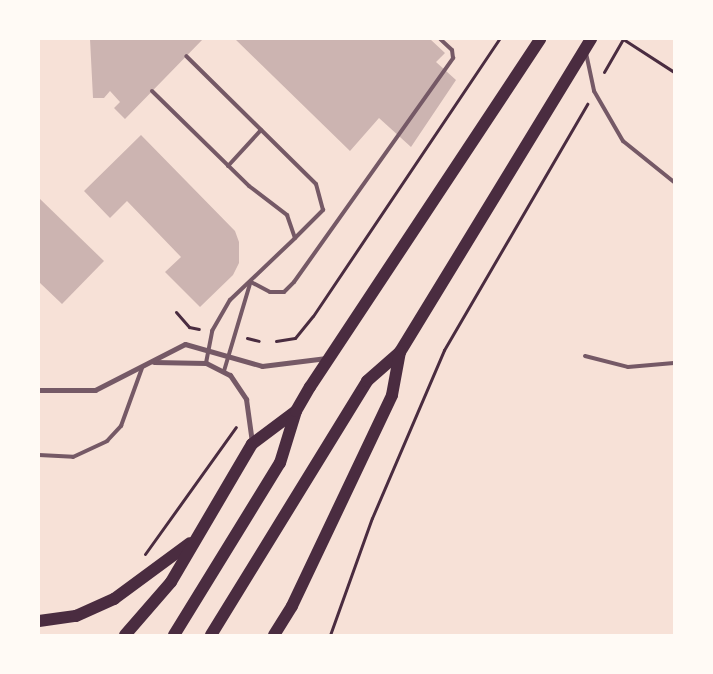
<!DOCTYPE html>
<html>
<head>
<meta charset="utf-8">
<style>
	body { margin:0 }
	#map { position:relative; width:713px; height:674px; overflow:hidden; background:#f7e1d7; font-family:Quicksand,sans-serif }
	div>[style] { position:absolute }
	.building>* { inset:0; background:#ccb4b1 }
	.path>* { height:3px; margin:-1.5px; padding:0 1.5px; transform-origin:1.5px; border-radius:1.5px; background:#4a2c40 }
	.service>* { height:4px; margin:-2px; padding:0 2px; transform-origin:2px; border-radius:2px; background:#755966 }
	.minor>* { height:5px; margin:-2.5px; padding:0 2.5px; transform-origin:2.5px; border-radius:2.5px; background:#755966 }
	.primary>* { height:12px; margin:-6px; padding:0 6px; transform-origin:6px; border-radius:6px; background:#4a2c40 }
	span { translate:-50% -50%; white-space:nowrap; text-align:center; line-height:1.15; -webkit-text-stroke:4px #fffaf5; paint-order:stroke }
	.frame { position:absolute; inset:0; border:40px solid #fffaf5; pointer-events:none }
</style>
</head>
<body>
<div id="map">
	<div class="building">
		<div style="clip-path:polygon(90px 39px,203px 39px,125px 119px,114px 108px,120px 102px,110px 91px,104px 98px,93px 98px)"></div>
		<div style="clip-path:polygon(235px 39px,430px 39px,445px 53px,436px 62px,456px 80px,411px 147px,379px 118px,350px 151px)"></div>
		<div style="clip-path:polygon(141px 135px,235px 231px,239px 242px,239px 263px,233px 275px,200px 307px,165px 272px,181px 257px,127px 201px,110px 218px,84px 191px)"></div>
		<div style="clip-path:polygon(39px 198px,104px 261px,62px 304px,39px 282px)"></div>
	</div>
	<div class="path">
		<div style="left:604px;top:72px;width:38px;rotate:-60deg"></div>
		<div style="left:623px;top:39px;width:61px;rotate:32.9deg"></div>
		<div style="left:176px;top:312px;width:20px;rotate:49deg"></div>
		<div style="left:189px;top:327px;width:10px;rotate:11deg"></div>
		<div style="left:247px;top:338px;width:12px;rotate:14deg"></div>
		<div style="left:276px;top:341px;width:19px;rotate:-9deg"></div>
		<div style="left:295px;top:338px;width:28px;rotate:-51deg"></div>
		<div style="left:313px;top:316px;width:334px;rotate:-56.1deg"></div>
		<div style="left:145px;top:554px;width:156px;rotate:-54.4deg"></div>
		<div style="left:330px;top:635px;width:124px;rotate:-70.3deg"></div>
		<div style="left:372px;top:518px;width:183px;rotate:-66.8deg"></div>
		<div style="left:444px;top:350px;width:285px;rotate:-59.8deg"></div>
	</div>
	<div class="service">
		<div style="left:586px;top:53px;width:39px;rotate:78deg"></div>
		<div style="left:594px;top:91px;width:58px;rotate:59.9deg"></div>
		<div style="left:623px;top:141px;width:65px;rotate:38.8deg"></div>
		<div style="left:152px;top:91px;width:136px;rotate:44.4deg"></div>
		<div style="left:249px;top:186px;width:48px;rotate:37.3deg"></div>
		<div style="left:287px;top:215px;width:24px;rotate:71deg"></div>
		<div style="left:295px;top:238px;width:40px;rotate:-45deg"></div>
		<div style="left:323px;top:210px;width:27px;rotate:-105deg"></div>
		<div style="left:316px;top:184px;width:182px;rotate:-135.4deg"></div>
		<div style="left:228px;top:166px;width:49px;rotate:-47.5deg"></div>
		<div style="left:251px;top:282px;width:21px;rotate:28deg"></div>
		<div style="left:270px;top:292px;width:14px"></div>
		<div style="left:284px;top:292px;width:14px;rotate:-45deg"></div>
		<div style="left:294px;top:282px;width:275px;rotate:-54.6deg"></div>
		<div style="left:453px;top:58px;width:8px;rotate:-97deg"></div>
		<div style="left:452px;top:50px;width:16px;rotate:-137deg"></div>
		<div style="left:585px;top:356px;width:44px;rotate:14.3deg"></div>
		<div style="left:628px;top:367px;width:46px;rotate:-5deg"></div>
		<div style="left:206px;top:363px;width:33px;rotate:-79deg"></div>
		<div style="left:212px;top:331px;width:36px;rotate:-60deg"></div>
		<div style="left:230px;top:300px;width:90px;rotate:-43.6deg"></div>
		<div style="left:224px;top:371px;width:91px;rotate:-73.4deg"></div>
		<div style="left:39px;top:455px;width:34px;rotate:3deg"></div>
		<div style="left:73px;top:457px;width:38px;rotate:-25deg"></div>
		<div style="left:107px;top:441px;width:21px;rotate:-47deg"></div>
		<div style="left:121px;top:426px;width:62px;rotate:-70.1deg"></div>
	</div>
	<div class="minor">
		<div style="left:154px;top:362px;width:52px;rotate:1.1deg"></div>
		<div style="left:206px;top:363px;width:27px;rotate:27deg"></div>
		<div style="left:230px;top:375px;width:29px;rotate:56deg"></div>
		<div style="left:246px;top:399px;width:43px;rotate:82.1deg"></div>
		<div style="left:39px;top:390px;width:56px"></div>
		<div style="left:95px;top:390px;width:101px;rotate:-27.1deg"></div>
		<div style="left:185px;top:344px;width:80px;rotate:15.9deg"></div>
		<div style="left:262px;top:366px;width:65px;rotate:-7deg"></div>
	</div>
	<div class="primary">
		<div style="left:39px;top:621px;width:37px;rotate:-8deg"></div>
		<div style="left:76px;top:616px;width:42px;rotate:-24.1deg"></div>
		<div style="left:114px;top:599px;width:94px;rotate:-36.4deg"></div>
		<div style="left:125px;top:635px;width:70px;rotate:-49deg"></div>
		<div style="left:171px;top:582px;width:160px;rotate:-59.6deg"></div>
		<div style="left:252px;top:444px;width:55px;rotate:-36.9deg"></div>
		<div style="left:174px;top:635px;width:202px;rotate:-58.4deg"></div>
		<div style="left:280px;top:463px;width:54px;rotate:-72.9deg"></div>
		<div style="left:296px;top:411px;width:28px;rotate:-60deg"></div>
		<div style="left:310px;top:387px;width:417px;rotate:-56.5deg"></div>
		<div style="left:211px;top:635px;width:298px;rotate:-58.4deg"></div>
		<div style="left:367px;top:381px;width:44px;rotate:-41.3deg"></div>
		<div style="left:400px;top:352px;width:367px;rotate:-58.6deg"></div>
		<div style="left:274px;top:635px;width:34px;rotate:-58deg"></div>
		<div style="left:292px;top:606px;width:233px;rotate:-64.6deg"></div>
		<div style="left:392px;top:395px;width:44px;rotate:-79.5deg"></div>
	</div>
	<div class="frame"></div>
</div>
</body>
</html>
